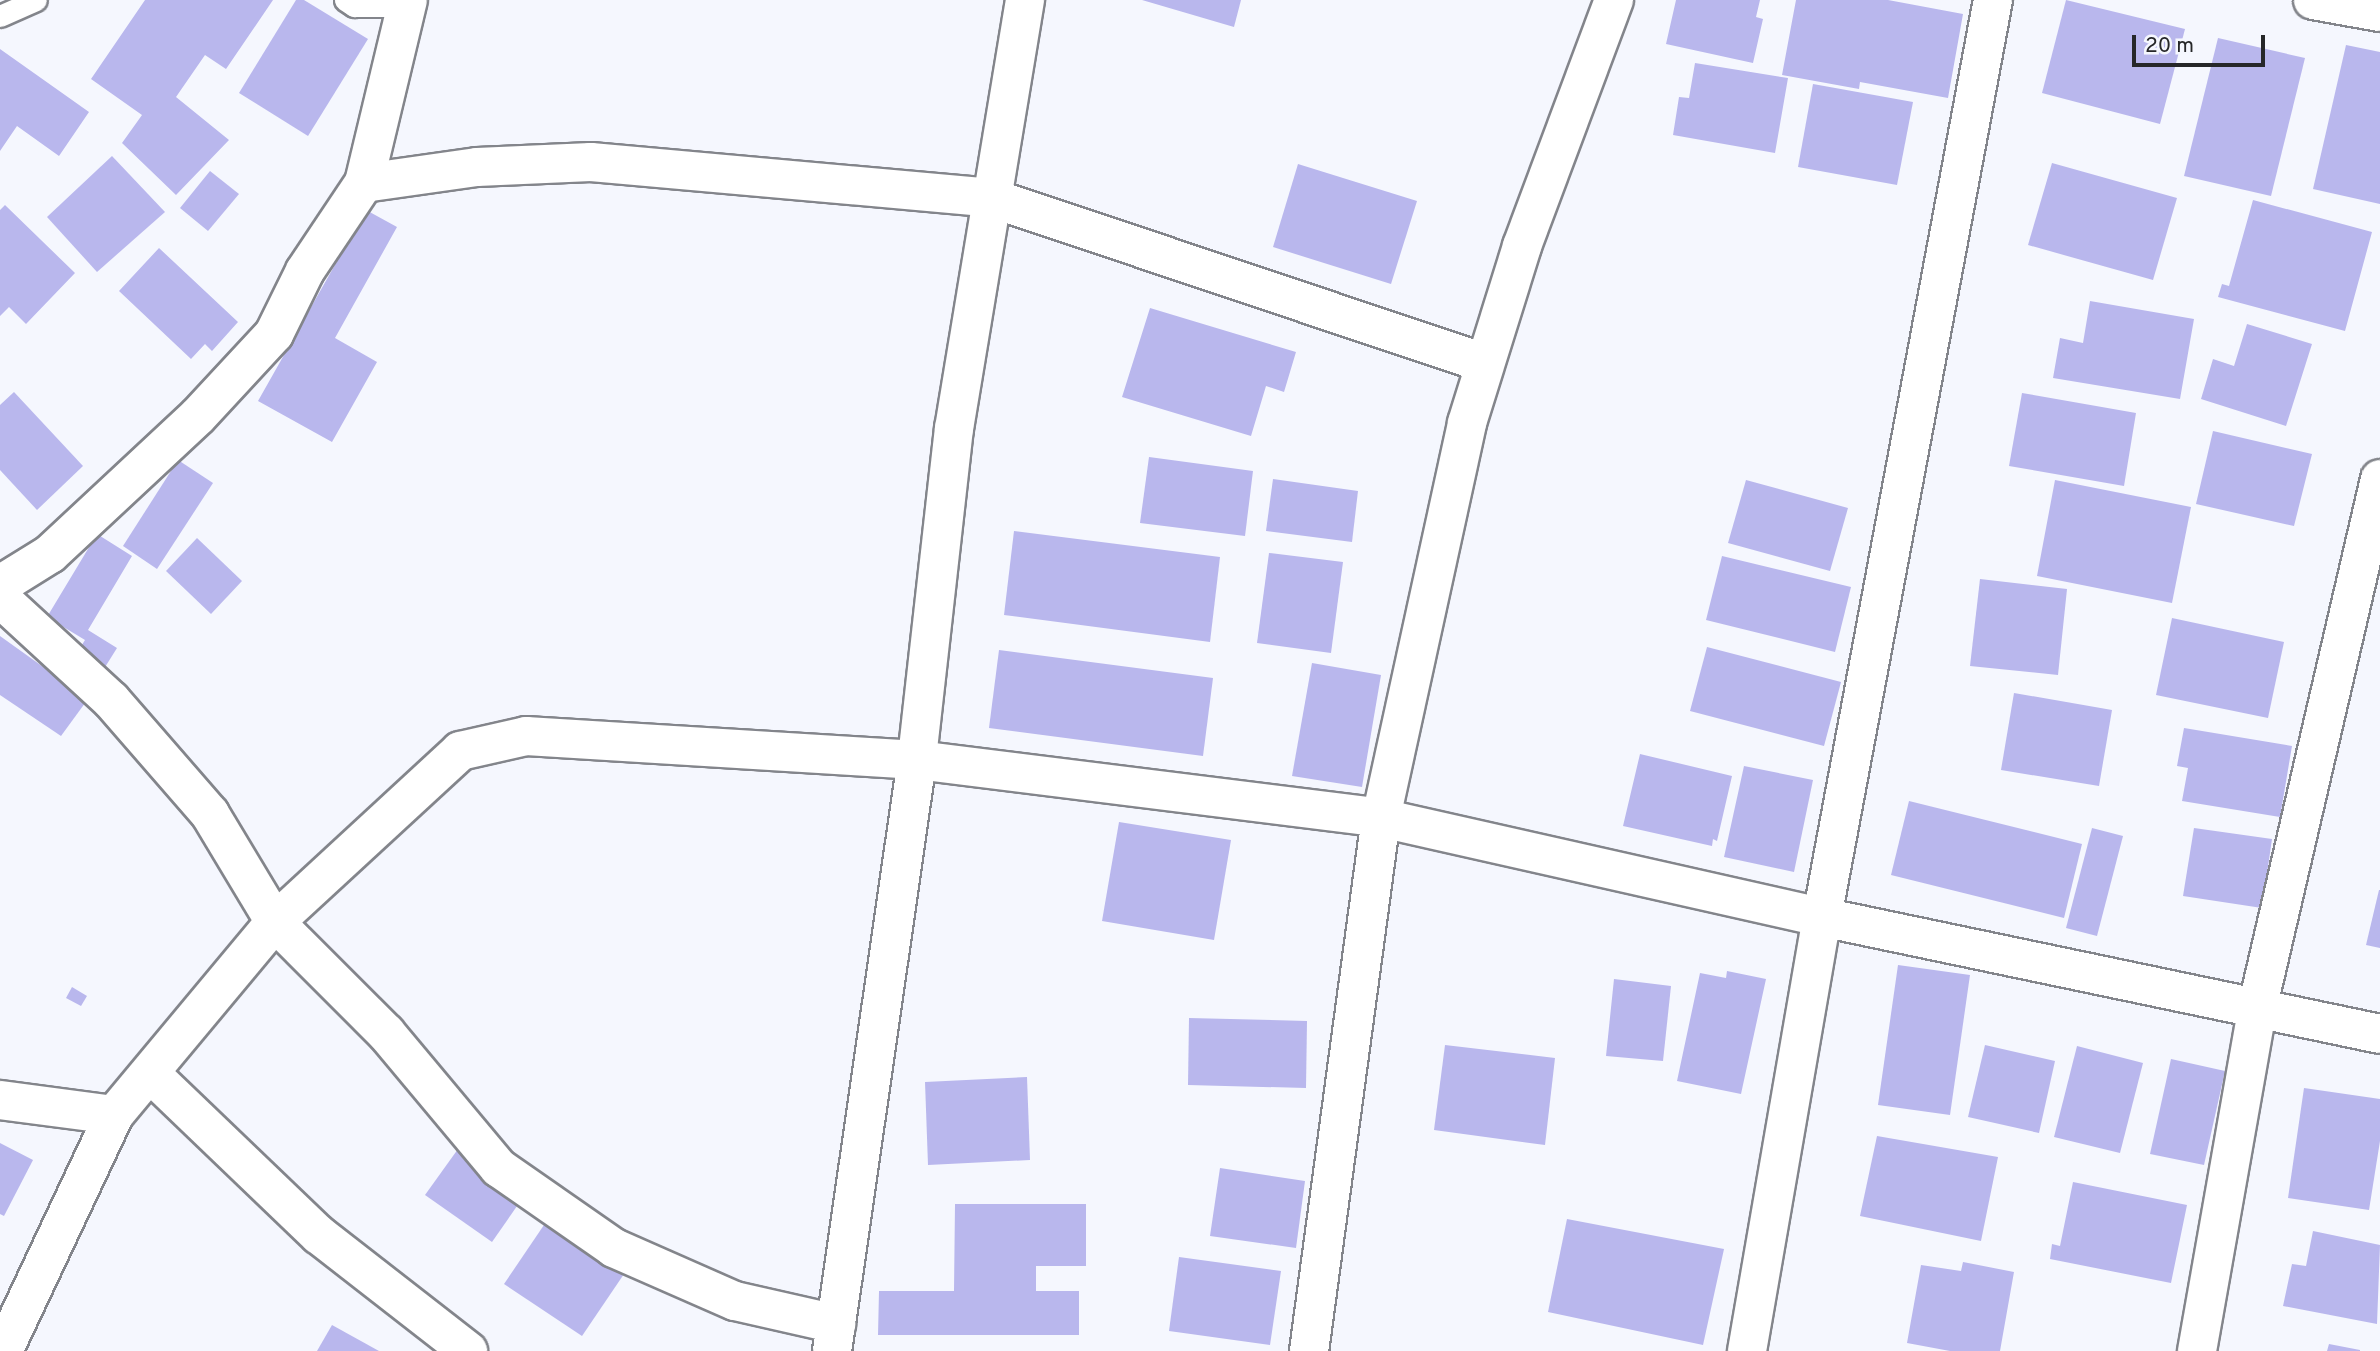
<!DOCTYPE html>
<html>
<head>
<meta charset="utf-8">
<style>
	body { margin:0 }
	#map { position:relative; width:2380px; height:1351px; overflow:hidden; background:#f5f7fe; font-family:Overpass,sans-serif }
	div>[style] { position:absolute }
	.building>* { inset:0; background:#b9b7ed }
	.roads { filter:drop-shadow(2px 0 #83858b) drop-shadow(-2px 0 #83858b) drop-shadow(0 2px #83858b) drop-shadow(0 -2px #83858b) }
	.lane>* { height:21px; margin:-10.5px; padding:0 10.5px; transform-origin:10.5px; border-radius:10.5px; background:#fff }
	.street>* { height:38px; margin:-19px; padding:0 19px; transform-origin:19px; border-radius:19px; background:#fff }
	.secondary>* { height:38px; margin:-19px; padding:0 19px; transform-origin:19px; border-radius:19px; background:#fff }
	span { translate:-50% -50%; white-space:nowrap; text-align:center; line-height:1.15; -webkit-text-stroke:5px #f5f7fe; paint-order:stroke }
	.scale { position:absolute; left:2132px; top:35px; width:133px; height:32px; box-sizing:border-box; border:4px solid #262729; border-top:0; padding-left:9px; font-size:21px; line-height:24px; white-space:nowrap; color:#262729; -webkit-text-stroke:5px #f5f7fe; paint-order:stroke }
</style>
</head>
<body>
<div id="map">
	<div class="building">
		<div style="clip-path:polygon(145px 0,273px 0,226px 69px,205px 55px,176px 97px,229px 140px,176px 195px,122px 143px,142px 115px,91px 79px)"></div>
		<div style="clip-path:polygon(296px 0,304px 0,368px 39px,308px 136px,239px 93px)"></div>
		<div style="clip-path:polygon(1142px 0,1241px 0,1234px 27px)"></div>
		<div style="clip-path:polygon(1676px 0,1760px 0,1756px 17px,1763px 19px,1753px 63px,1666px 44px)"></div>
		<div style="clip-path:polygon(1796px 0,1888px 0,1963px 14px,1948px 98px,1860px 82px,1859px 89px,1782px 75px)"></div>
		<div style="clip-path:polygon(2066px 0,2185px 29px,2160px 124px,2042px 93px)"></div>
		<div style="clip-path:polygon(2218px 38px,2305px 58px,2271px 196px,2184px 176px)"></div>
		<div style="clip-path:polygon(2346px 45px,2380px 52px,2380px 204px,2313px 189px)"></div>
		<div style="clip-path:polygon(0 49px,89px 112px,59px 156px,17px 126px,0 151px)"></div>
		<div style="clip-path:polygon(1695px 63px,1788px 78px,1775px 153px,1673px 135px,1679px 97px,1689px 98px)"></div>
		<div style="clip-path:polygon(1813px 84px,1913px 102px,1897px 185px,1798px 167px)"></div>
		<div style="clip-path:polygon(112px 156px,165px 212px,97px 272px,47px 217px)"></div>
		<div style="clip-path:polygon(2052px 163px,2177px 198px,2153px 280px,2028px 245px)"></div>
		<div style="clip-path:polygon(1298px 164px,1417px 201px,1391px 284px,1273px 247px)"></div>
		<div style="clip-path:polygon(210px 171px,239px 194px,208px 231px,180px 208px)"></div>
		<div style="clip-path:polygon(2253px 200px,2372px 232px,2345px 331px,2218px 297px,2222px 284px,2229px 286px)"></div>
		<div style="clip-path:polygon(5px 205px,75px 273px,26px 324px,9px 307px,0 316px,0 210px)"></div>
		<div style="clip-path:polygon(366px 210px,397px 227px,335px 338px,377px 362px,332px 442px,258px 401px)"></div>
		<div style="clip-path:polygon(159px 248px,238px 322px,212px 351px,205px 344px,191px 359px,119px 291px)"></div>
		<div style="clip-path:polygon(2090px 301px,2194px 319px,2180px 399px,2053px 378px,2060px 338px,2083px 343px)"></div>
		<div style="clip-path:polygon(1150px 308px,1296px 352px,1284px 392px,1266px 386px,1251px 436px,1122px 397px)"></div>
		<div style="clip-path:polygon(2247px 324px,2312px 344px,2286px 426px,2201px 399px,2213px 359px,2234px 366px)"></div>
		<div style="clip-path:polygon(14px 392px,83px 466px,37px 510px,0 470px,0 405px)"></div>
		<div style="clip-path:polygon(2022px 393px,2136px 413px,2124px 486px,2009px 466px)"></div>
		<div style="clip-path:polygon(2213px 431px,2312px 454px,2294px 526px,2196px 504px)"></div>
		<div style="clip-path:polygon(1149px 457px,1253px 471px,1245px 536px,1140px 523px)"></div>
		<div style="clip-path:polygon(178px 460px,213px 483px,157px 569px,123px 546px)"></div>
		<div style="clip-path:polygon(1273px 479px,1358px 491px,1352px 542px,1266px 531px)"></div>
		<div style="clip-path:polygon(1746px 480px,1848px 508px,1830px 571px,1728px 543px)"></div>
		<div style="clip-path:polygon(2055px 480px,2191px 507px,2172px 603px,2037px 576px)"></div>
		<div style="clip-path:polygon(1014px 531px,1220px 557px,1210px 642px,1004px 615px)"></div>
		<div style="clip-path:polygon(97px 534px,132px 556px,88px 630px,117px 648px,102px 672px,75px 656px,85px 640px,47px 617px)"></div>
		<div style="clip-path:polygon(197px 538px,242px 581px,211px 614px,166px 571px)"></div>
		<div style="clip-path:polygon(1269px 553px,1343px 562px,1331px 653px,1257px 643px)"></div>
		<div style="clip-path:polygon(1722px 556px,1851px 587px,1835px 652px,1706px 620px)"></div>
		<div style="clip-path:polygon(1980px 579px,2067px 589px,2058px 675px,1970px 666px)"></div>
		<div style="clip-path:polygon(2172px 618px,2284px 642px,2268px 718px,2156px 695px)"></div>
		<div style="clip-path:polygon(0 636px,88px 699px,61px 736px,0 695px)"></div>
		<div style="clip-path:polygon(1707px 647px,1841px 682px,1824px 746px,1690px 711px)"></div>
		<div style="clip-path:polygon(999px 650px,1213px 678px,1203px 756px,989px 728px)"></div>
		<div style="clip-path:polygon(1312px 663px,1381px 675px,1362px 787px,1292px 776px)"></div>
		<div style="clip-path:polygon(2014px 693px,2112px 710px,2099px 786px,2001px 770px)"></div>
		<div style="clip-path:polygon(2184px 728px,2292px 746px,2280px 817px,2182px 801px,2188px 768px,2177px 766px)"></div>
		<div style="clip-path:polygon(1640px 754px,1732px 776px,1717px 841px,1713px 839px,1712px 846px,1623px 826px)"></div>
		<div style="clip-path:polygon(1744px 766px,1813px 780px,1794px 872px,1724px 857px)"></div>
		<div style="clip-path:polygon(1909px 801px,2082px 844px,2064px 918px,1891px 875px)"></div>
		<div style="clip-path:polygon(1119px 822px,1231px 840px,1214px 940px,1102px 921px)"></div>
		<div style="clip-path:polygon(2092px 828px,2123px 836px,2097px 936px,2066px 928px)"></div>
		<div style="clip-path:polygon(2194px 828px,2272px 839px,2262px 908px,2183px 896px)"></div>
		<div style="clip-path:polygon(2379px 890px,2380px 890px,2380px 948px,2366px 945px)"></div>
		<div style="clip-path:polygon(1898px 965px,1970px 975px,1950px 1115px,1878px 1105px)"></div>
		<div style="clip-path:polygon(1727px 971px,1766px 979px,1741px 1094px,1677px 1081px,1700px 973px,1726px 978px)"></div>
		<div style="clip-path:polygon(1614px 979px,1671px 986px,1663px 1061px,1606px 1056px)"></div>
		<div style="clip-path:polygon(72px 987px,87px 996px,81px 1006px,66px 998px)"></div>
		<div style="clip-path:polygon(1189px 1018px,1307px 1021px,1306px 1088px,1188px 1085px)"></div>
		<div style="clip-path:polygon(1445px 1045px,1555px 1058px,1545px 1145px,1434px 1130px)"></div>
		<div style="clip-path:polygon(1985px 1045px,2055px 1061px,2039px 1133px,1968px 1117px)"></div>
		<div style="clip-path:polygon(2077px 1046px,2143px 1063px,2120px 1153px,2054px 1137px)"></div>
		<div style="clip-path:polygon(2171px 1059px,2225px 1071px,2204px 1165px,2150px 1154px)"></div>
		<div style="clip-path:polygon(1027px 1077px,1030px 1160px,928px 1165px,925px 1082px)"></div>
		<div style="clip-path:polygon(2304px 1088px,2380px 1099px,2380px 1141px,2369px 1210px,2288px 1198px)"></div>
		<div style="clip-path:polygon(1877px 1136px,1998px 1157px,1981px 1241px,1860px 1216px)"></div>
		<div style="clip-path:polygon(0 1143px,33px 1160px,4px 1216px,0 1214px)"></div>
		<div style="clip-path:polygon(458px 1149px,524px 1196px,492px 1242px,425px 1195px)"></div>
		<div style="clip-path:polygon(1220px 1168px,1305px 1181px,1296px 1248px,1210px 1236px)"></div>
		<div style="clip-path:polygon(2073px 1182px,2187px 1205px,2171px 1283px,2050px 1259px,2052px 1244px,2060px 1246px)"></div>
		<div style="clip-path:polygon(955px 1204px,1086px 1204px,1086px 1266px,1036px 1266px,1036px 1291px,1079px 1291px,1079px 1335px,878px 1335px,879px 1291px,954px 1291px)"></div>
		<div style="clip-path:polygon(1567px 1219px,1724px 1249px,1703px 1345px,1548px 1312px)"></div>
		<div style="clip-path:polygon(546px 1222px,624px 1274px,582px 1336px,504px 1284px)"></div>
		<div style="clip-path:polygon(2313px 1231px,2380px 1245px,2377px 1324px,2283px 1306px,2292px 1264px,2306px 1266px)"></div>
		<div style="clip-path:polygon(1179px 1257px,1281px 1271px,1270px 1345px,1169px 1331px)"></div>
		<div style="clip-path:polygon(1963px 1262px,2014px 1272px,2000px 1351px,1950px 1351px,1907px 1343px,1921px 1265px,1961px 1271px)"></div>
		<div style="clip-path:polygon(332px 1325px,379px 1351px,317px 1351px)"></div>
		<div style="clip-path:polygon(2329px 1344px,2360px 1350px,2360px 1351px,2327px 1351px)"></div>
	</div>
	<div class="roads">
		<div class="lane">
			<div style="left:345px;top:0;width:11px;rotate:34deg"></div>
			<div style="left:354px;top:6px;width:49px"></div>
			<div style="left:0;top:16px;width:39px;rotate:-24deg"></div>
		</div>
		<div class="street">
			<div style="left:2313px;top:0;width:68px;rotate:10.2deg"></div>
			<div style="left:364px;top:183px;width:114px;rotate:-8.1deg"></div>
			<div style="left:477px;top:167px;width:114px;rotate:-2.5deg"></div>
			<div style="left:591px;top:162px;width:403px;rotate:5.1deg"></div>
			<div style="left:992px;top:198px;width:519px;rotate:18.54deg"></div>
			<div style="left:0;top:585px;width:59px;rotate:-31.8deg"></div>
			<div style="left:50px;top:554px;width:202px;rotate:-43deg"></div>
			<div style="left:198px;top:416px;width:112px;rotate:-47.2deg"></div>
			<div style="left:274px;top:334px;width:70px;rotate:-63.8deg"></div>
			<div style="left:305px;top:271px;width:106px;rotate:-56.2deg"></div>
			<div style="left:364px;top:183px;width:188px;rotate:-76.5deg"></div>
			<div style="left:0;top:598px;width:151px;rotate:42.6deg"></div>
			<div style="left:111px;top:700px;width:151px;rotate:49deg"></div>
			<div style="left:210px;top:814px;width:126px;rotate:59deg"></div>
			<div style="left:275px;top:922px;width:157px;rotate:45deg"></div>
			<div style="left:386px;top:1033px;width:176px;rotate:50.1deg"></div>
			<div style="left:499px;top:1168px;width:140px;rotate:34.8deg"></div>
			<div style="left:614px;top:1248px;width:132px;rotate:23.7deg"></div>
			<div style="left:735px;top:1301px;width:104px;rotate:12.8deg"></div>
			<div style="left:151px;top:1074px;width:233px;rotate:43.8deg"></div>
			<div style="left:319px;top:1235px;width:189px;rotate:37.9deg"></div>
			<div style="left:0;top:1100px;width:115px;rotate:7.5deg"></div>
			<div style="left:114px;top:1115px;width:251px;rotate:-50.2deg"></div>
			<div style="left:275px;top:922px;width:252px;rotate:-42.7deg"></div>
			<div style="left:460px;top:751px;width:68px;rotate:-12.8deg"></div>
			<div style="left:526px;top:736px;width:392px;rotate:3.5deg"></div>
			<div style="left:917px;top:760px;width:597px;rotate:98.18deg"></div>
			<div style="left:3px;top:1351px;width:261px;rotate:-64.8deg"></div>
			<div style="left:1309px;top:1351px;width:538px;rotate:-82.31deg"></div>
			<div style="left:1381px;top:818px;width:404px;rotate:-77.7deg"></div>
			<div style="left:1467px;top:423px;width:185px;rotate:-72.7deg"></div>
			<div style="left:1522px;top:246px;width:263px;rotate:-69.5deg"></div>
			<div style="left:1747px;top:1351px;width:440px;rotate:-80.2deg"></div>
			<div style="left:1822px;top:917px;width:933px;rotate:-79.44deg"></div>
			<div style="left:2197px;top:1351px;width:347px;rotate:-80deg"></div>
			<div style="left:2257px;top:1009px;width:544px;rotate:-76.93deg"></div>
		</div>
		<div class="secondary">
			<div style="left:1025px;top:0;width:434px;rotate:99.4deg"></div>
			<div style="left:954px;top:428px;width:334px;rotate:96.4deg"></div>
			<div style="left:917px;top:760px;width:468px;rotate:7.1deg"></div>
			<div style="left:1381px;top:818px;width:452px;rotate:12.7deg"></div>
			<div style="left:1822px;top:917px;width:570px;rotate:11.84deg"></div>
		</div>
	</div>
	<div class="scale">20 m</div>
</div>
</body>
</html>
